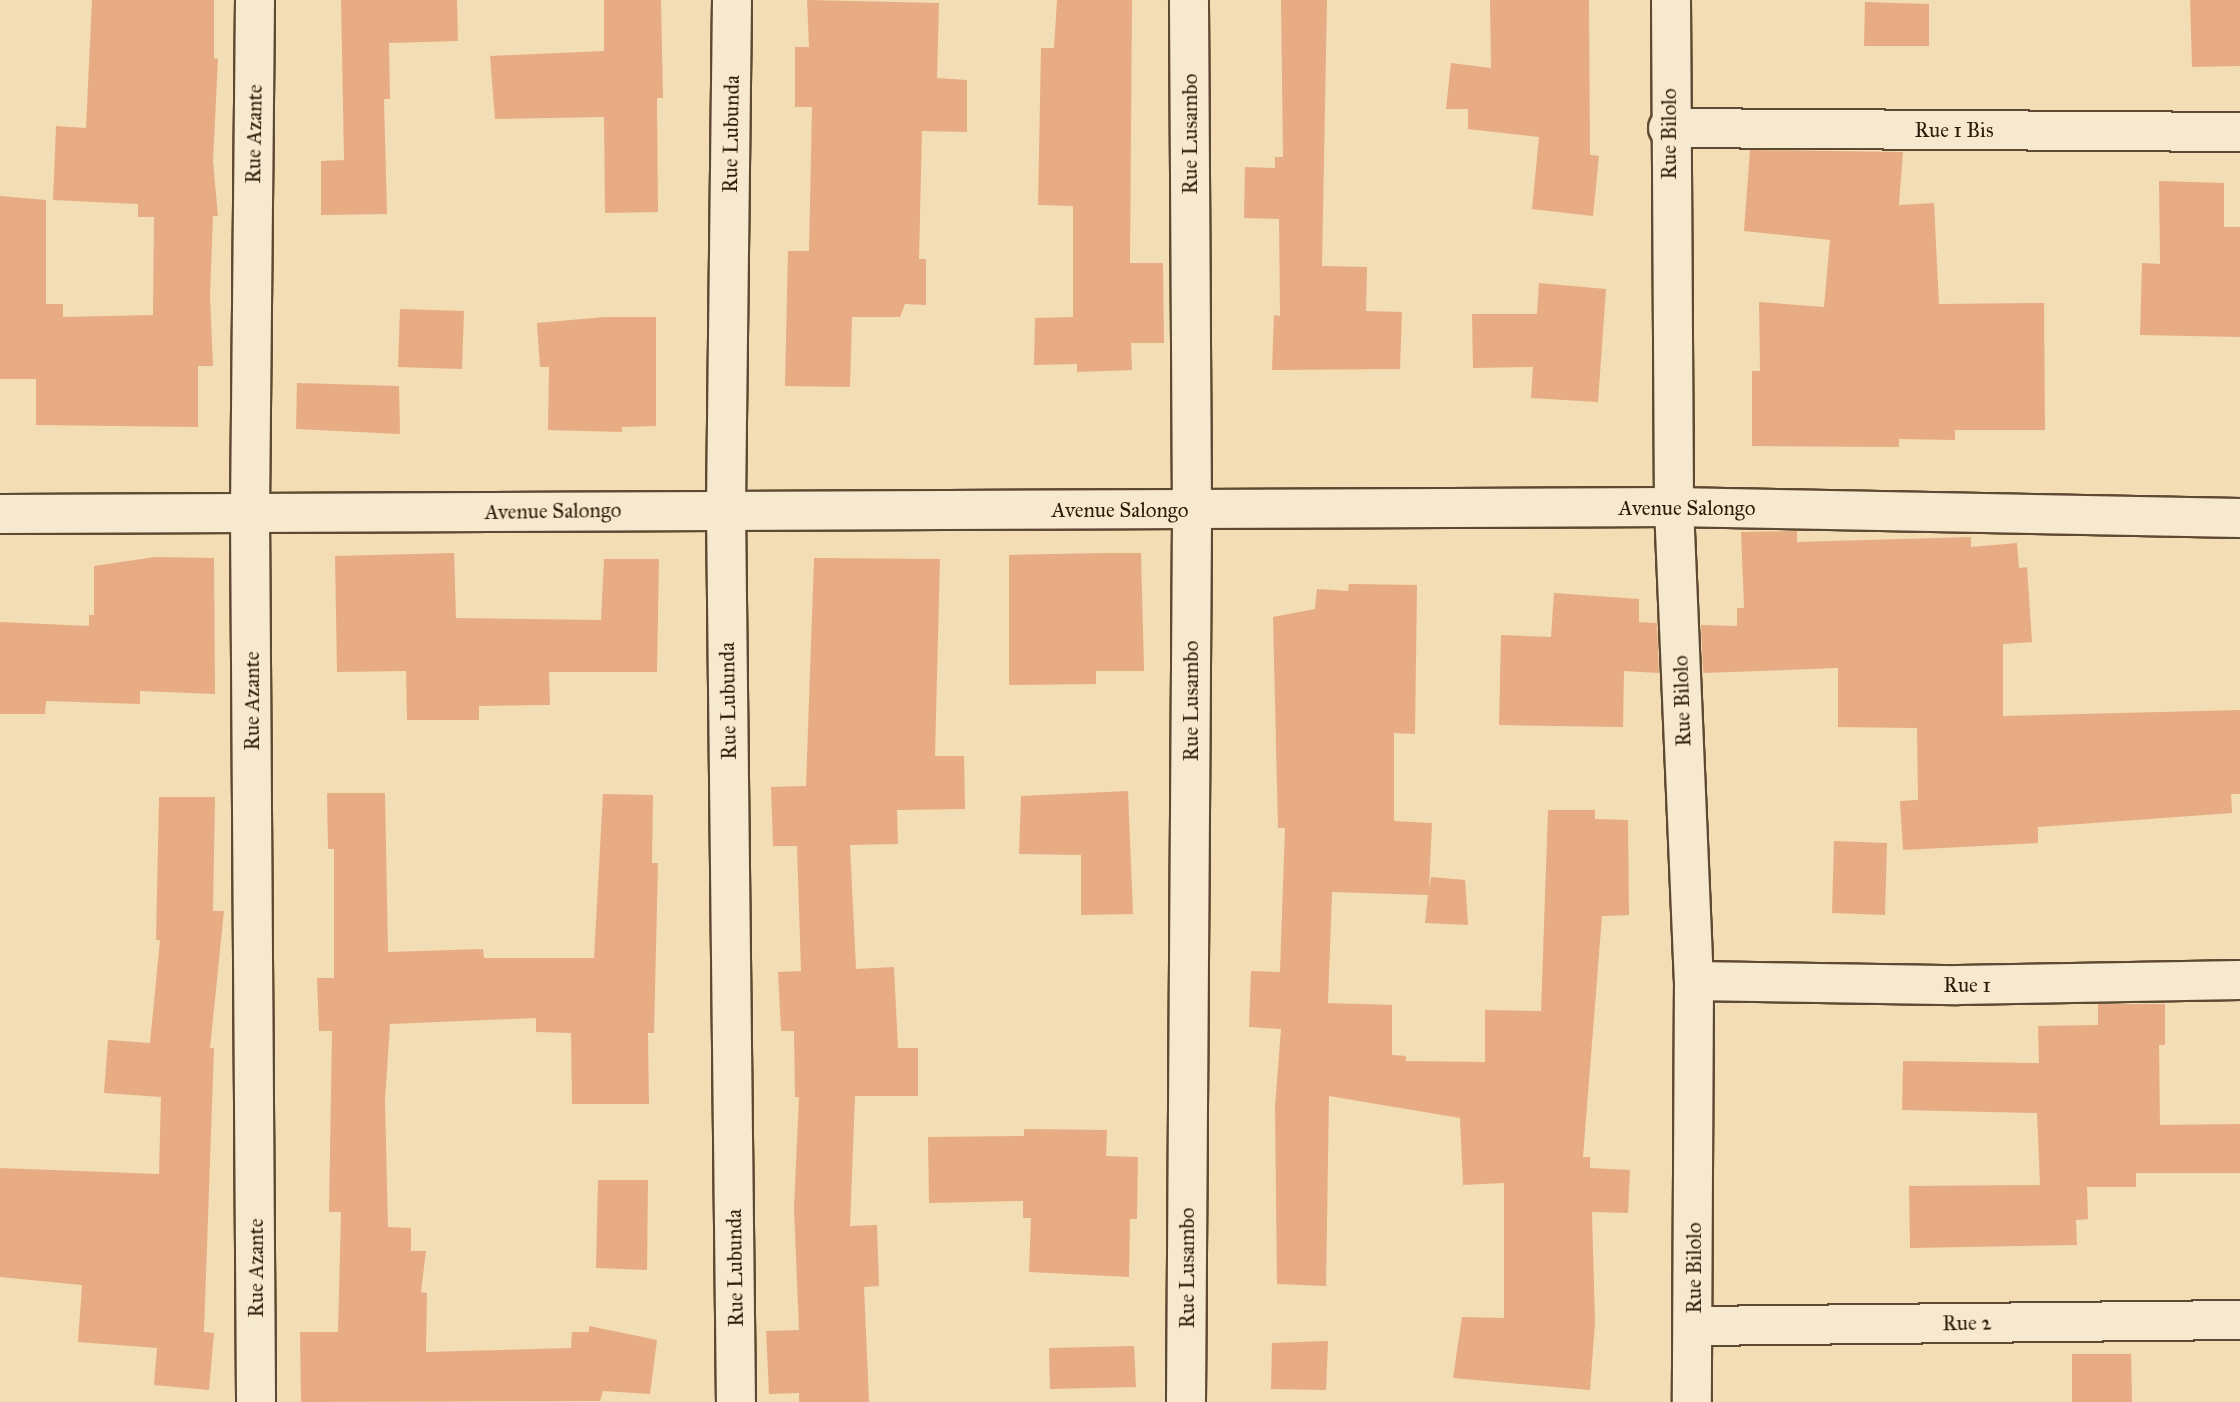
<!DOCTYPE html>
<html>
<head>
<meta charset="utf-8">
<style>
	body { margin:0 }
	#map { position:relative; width:2240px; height:1402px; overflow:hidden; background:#f2ddb4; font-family:"IM FELL Great Primer",serif }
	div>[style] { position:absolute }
	.building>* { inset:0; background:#e7ac83 }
	.roads { filter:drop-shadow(2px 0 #5e4a32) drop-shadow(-2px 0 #5e4a32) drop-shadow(0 2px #5e4a32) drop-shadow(0 -2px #5e4a32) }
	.minor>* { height:38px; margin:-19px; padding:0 19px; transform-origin:19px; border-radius:19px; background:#f7e9ce }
	.tertiary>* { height:38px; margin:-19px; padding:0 19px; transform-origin:19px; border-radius:19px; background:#f7e9ce }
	span { translate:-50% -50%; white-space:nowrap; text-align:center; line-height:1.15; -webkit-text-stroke:6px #f7e9ce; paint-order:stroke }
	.street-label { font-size:21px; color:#2c1907 }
</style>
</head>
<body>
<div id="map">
	<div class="building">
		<div style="clip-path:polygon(92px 0,214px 0,214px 58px,218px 59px,213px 161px,218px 216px,213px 216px,210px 296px,213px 366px,198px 366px,198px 427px,36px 425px,36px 379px,0 379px,0 196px,46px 200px,46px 304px,63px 304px,63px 317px,153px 315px,154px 217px,138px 217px,138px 204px,53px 200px,56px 126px,86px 128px)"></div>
		<div style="clip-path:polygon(341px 0,457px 0,458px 41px,389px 43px,390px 99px,384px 99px,387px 214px,321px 215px,321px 161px,344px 160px)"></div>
		<div style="clip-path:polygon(604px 0,661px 0,663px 98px,657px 98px,658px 212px,605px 213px,604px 117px,495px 119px,490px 56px,604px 51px)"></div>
		<div style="clip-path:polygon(807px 0,939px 3px,937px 78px,967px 80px,967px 132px,922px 131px,919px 259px,926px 259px,926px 305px,905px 304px,900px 317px,852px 317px,850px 387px,785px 386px,788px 251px,809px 251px,812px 107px,795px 107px,795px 47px,809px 47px)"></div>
		<div style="clip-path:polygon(1057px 0,1132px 0,1130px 263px,1163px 263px,1164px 343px,1131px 343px,1132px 370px,1077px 372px,1077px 364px,1034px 365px,1035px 318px,1073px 317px,1073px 206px,1038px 205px,1041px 48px,1054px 48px)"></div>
		<div style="clip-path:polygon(1281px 0,1327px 0,1322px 266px,1367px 267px,1366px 311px,1402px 312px,1400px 369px,1272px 370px,1274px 315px,1280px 316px,1279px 219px,1244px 218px,1245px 167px,1275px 168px,1275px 157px,1283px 157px)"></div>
		<div style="clip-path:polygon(1490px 0,1589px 0,1590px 155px,1599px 156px,1593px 216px,1532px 209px,1539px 137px,1468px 129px,1468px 109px,1446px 109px,1451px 63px,1491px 68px)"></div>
		<div style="clip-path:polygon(2190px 0,2240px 0,2240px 66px,2192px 67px)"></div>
		<div style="clip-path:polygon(1865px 2px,1929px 4px,1929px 46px,1864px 46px)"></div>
		<div style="clip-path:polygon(1750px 150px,1903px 152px,1899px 205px,1934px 203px,1939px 304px,2044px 303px,2045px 430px,1955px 430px,1955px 440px,1899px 439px,1899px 447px,1752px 446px,1752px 371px,1760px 371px,1759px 302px,1824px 307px,1830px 240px,1744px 231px)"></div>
		<div style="clip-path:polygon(2159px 181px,2224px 183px,2224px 227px,2240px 227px,2240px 337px,2140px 335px,2142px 263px,2160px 264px)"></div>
		<div style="clip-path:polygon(1539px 283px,1606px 289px,1598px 402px,1531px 398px,1533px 367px,1473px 368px,1472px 314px,1537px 314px)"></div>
		<div style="clip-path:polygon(400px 309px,464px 311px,462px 369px,398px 367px)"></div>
		<div style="clip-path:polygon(605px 317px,656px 317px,656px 426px,622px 427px,622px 432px,548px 430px,549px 367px,540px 367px,537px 323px)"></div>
		<div style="clip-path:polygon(297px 383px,399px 386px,400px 434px,296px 429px)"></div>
		<div style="clip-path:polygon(1797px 531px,1797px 542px,1971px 537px,1971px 547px,2017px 543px,2019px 568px,2027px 567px,2032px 642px,2003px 644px,2003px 716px,2240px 710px,2240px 794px,2231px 794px,2232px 813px,2038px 827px,2038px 843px,1903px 850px,1900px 801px,1918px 800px,1917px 728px,1838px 727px,1838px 668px,1703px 673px,1701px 625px,1737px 626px,1737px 608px,1744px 608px,1741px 532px)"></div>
		<div style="clip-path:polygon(454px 553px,456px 618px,601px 620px,604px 559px,659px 559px,657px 672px,549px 672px,550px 705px,479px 706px,479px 720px,407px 720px,406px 671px,337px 672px,335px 556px)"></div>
		<div style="clip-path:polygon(1104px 553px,1141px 553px,1144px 671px,1096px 671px,1096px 684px,1009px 685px,1009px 555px)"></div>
		<div style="clip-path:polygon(155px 557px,214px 558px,215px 694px,140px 691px,140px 704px,46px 701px,45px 714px,0 714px,0 622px,89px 626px,89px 615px,94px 615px,94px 566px)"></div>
		<div style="clip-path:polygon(814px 558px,940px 559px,935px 756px,964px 756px,965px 809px,897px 810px,898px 844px,850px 845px,856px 969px,894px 967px,898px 1048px,918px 1048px,918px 1096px,855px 1096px,850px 1226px,877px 1225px,879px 1286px,864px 1287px,869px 1402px,799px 1402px,799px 1393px,769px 1394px,766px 1331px,799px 1330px,794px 1208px,799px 1097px,795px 1097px,794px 1031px,781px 1031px,778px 972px,801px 971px,797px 846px,773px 846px,771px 787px,806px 786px)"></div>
		<div style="clip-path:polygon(1349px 584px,1417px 585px,1415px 734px,1394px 733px,1394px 821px,1432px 823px,1429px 888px,1431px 877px,1465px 880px,1468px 925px,1425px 923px,1428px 895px,1332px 892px,1328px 1003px,1392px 1005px,1392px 1055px,1406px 1056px,1406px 1061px,1485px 1062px,1485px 1010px,1541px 1011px,1548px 810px,1595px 810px,1595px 819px,1628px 820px,1629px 915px,1602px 916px,1583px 1157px,1590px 1157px,1590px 1168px,1630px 1170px,1628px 1213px,1592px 1212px,1595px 1322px,1590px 1390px,1453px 1378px,1462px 1317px,1504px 1318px,1504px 1183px,1463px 1185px,1460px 1118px,1329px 1096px,1326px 1286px,1277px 1284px,1275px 1107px,1281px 1029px,1249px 1027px,1251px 971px,1280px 972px,1285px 828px,1278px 828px,1273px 617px,1315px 609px,1317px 589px,1348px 591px)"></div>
		<div style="clip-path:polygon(1554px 593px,1639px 599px,1639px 622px,1657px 623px,1659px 673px,1624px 671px,1623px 727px,1499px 725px,1501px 635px,1551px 637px)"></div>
		<div style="clip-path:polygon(1128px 791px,1133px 914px,1081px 915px,1081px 855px,1019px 854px,1021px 796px)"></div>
		<div style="clip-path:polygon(327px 793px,385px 793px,388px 952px,483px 949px,484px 958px,594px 958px,603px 794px,653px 795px,652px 863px,658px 863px,654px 1033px,648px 1033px,649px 1104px,572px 1104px,571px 1033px,536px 1032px,536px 1018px,390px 1024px,385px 1101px,388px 1227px,411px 1228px,411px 1251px,426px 1251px,421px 1292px,427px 1293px,426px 1352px,571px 1348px,572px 1332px,589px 1332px,589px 1326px,657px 1340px,650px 1394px,603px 1391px,600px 1401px,301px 1402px,300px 1332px,338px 1332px,341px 1212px,329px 1212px,332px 1031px,319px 1031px,317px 978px,334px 978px,334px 849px,328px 849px)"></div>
		<div style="clip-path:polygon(159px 797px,215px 797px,213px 911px,224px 911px,210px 1048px,214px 1048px,204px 1332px,214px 1333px,209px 1390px,154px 1385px,157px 1348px,78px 1342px,82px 1285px,0 1277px,0 1168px,159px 1174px,161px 1097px,104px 1093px,108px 1040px,150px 1043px,160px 940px,156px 940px)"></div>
		<div style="clip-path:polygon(1834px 841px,1887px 843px,1885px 915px,1832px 913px)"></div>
		<div style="clip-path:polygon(2098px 1004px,2165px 1004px,2165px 1045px,2159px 1045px,2160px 1125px,2240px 1124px,2240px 1173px,2136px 1173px,2136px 1187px,2087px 1187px,2088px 1219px,2076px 1220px,2077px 1245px,1910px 1248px,1909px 1186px,2040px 1185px,2037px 1113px,1902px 1110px,1903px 1061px,2039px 1063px,2038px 1026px,2098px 1025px)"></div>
		<div style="clip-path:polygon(1024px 1129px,1107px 1130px,1106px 1156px,1138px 1157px,1137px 1219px,1130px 1219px,1129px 1277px,1029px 1272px,1031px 1218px,1023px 1218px,1023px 1201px,929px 1203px,928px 1137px,1024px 1136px)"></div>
		<div style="clip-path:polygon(598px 1180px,648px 1180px,647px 1270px,596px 1268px)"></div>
		<div style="clip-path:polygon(1328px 1341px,1326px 1390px,1271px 1389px,1272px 1343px)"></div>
		<div style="clip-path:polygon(1134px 1346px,1136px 1387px,1050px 1389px,1049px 1348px)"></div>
		<div style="clip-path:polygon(2072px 1354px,2131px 1354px,2132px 1402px,2072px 1402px)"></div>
	</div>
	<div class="roads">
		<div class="minor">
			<div style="left:255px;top:0;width:515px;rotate:90.56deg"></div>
			<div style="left:250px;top:515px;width:887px;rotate:89.61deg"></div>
			<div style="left:732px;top:0;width:509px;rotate:90.68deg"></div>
			<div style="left:726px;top:509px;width:893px;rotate:89.36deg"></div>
			<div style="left:1671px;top:0;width:507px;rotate:89.66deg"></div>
			<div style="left:1674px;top:507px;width:474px;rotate:87.6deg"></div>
			<div style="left:1694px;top:981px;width:421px;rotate:90.3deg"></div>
			<div style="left:1668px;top:128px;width:572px;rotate:0.4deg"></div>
			<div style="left:1694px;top:981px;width:264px;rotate:0.9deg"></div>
			<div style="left:1958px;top:985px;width:282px;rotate:-1deg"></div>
			<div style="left:1694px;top:1326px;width:546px;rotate:-0.63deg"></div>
			<div style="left:1186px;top:1402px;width:892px;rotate:-89.61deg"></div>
			<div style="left:1192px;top:510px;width:510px;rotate:-90.34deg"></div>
		</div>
		<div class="tertiary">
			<div style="left:0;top:514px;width:1674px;rotate:-0.24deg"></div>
			<div style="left:1674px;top:507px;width:566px;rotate:1.11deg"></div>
		</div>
	</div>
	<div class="street-label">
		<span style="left:1954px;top:130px">Rue 1 Bis</span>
		<span style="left:254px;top:134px;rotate:-89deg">Rue Azante</span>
		<span style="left:731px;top:134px;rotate:-89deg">Rue Lubunda</span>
		<span style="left:1190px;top:134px;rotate:-90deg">Rue Lusambo</span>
		<span style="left:1669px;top:134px;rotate:-90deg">Rue Bilolo</span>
		<span style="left:1687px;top:508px">Avenue Salongo</span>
		<span style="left:1120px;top:510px">Avenue Salongo</span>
		<span style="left:553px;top:511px;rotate:-1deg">Avenue Salongo</span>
		<span style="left:252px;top:701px;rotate:-90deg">Rue Azante</span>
		<span style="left:728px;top:701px;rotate:-91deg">Rue Lubunda</span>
		<span style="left:1191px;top:701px;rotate:-90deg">Rue Lusambo</span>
		<span style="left:1682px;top:701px;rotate:-92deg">Rue Bilolo</span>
		<span style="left:1967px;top:985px">Rue 1</span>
		<span style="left:256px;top:1268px;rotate:-90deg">Rue Azante</span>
		<span style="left:735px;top:1268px;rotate:-91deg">Rue Lubunda</span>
		<span style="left:1187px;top:1268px;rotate:-90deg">Rue Lusambo</span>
		<span style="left:1694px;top:1268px;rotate:-90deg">Rue Bilolo</span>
		<span style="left:1967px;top:1323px;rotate:-1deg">Rue 2</span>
	</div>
</div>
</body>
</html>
